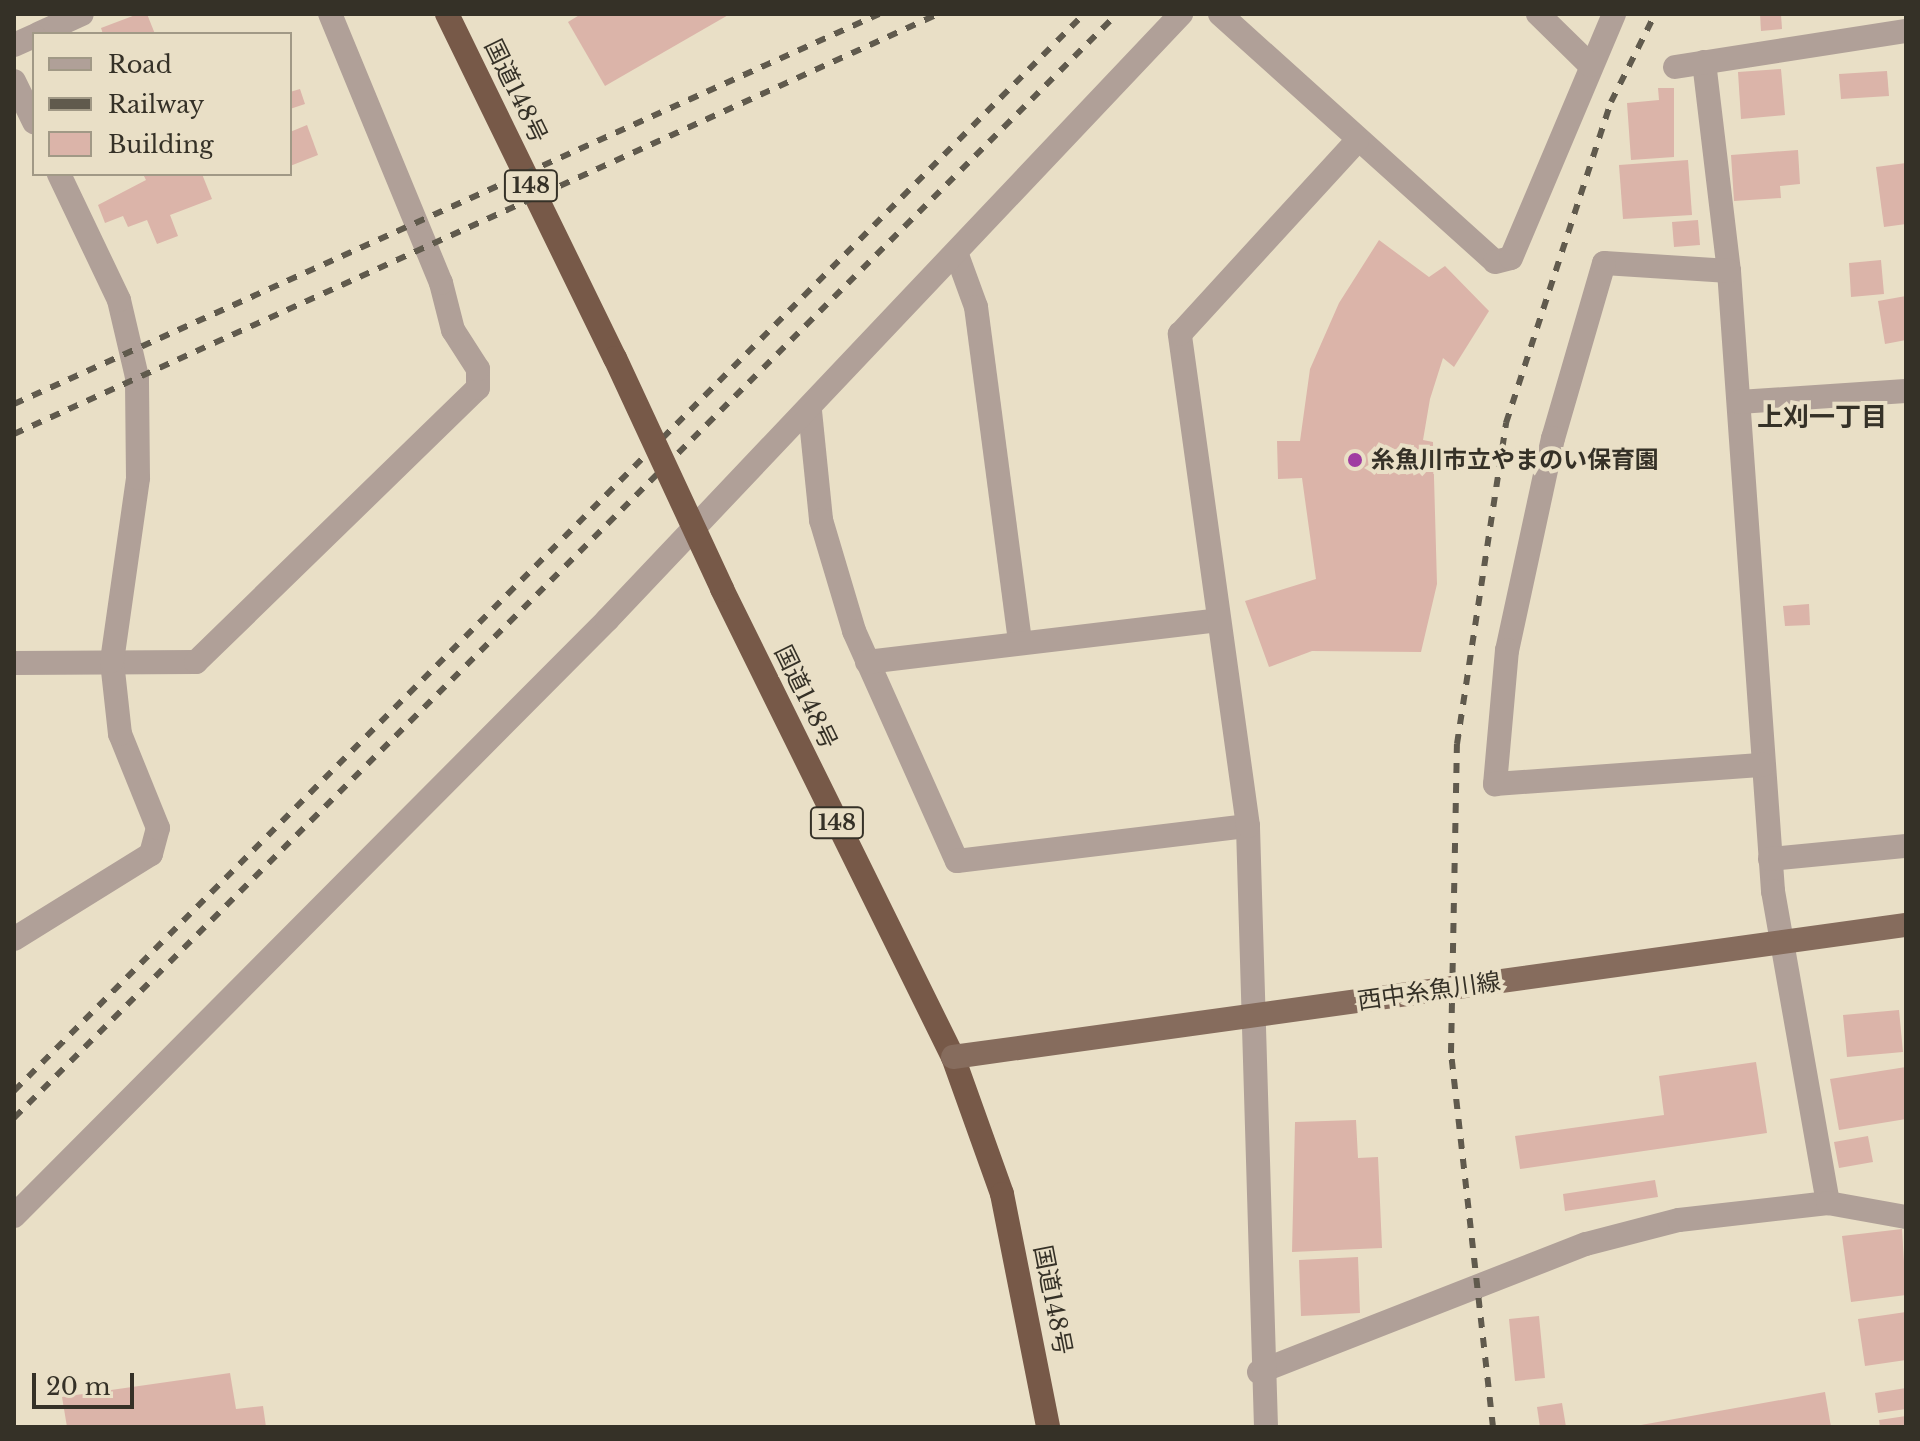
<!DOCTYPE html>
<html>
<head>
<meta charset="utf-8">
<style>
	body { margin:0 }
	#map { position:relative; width:1920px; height:1441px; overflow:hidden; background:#e9dfc6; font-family:"Libre Baskerville","Noto Sans JP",serif }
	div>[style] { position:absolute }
	.building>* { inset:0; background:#dbb4a9 }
	.minor>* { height:24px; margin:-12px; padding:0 12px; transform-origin:12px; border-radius:12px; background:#b0a098 }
	.highway>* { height:24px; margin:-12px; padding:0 12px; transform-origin:12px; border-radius:12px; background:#775948 }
	.rail>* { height:6px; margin-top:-3px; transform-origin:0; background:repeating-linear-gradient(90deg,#605a4d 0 10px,transparent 0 20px) }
	.major-bridge>* { height:24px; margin:-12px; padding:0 12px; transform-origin:12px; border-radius:12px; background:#866c5d }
	.highway-bridge>* { height:24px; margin:-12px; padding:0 12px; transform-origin:12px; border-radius:12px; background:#775948 }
	.dots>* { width:22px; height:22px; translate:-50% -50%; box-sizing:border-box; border:4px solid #e9dfc6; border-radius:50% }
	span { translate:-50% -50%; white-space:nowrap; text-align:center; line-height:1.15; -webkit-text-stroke:8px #e9dfc6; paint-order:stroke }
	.shield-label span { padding:2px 6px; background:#e9dfc6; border:2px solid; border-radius:6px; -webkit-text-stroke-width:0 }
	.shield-label { font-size:22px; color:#353127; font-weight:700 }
	.street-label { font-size:24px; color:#353127 }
	.poi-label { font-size:24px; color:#353127; font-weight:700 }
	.left { translate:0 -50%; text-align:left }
	.neighbourhood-label { font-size:26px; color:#353127; font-weight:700 }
	.frame { position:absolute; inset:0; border:16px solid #353127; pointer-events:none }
	.legend { position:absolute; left:32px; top:32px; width:260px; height:144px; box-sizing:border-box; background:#e9dfc6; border:2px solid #a19986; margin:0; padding:10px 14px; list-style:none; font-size:24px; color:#353127 }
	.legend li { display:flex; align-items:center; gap:16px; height:40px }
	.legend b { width:40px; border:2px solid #a19986 }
	.scale { position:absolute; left:32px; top:1373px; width:102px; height:36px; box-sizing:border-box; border:4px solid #353127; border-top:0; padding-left:10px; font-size:24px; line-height:28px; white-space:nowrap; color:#353127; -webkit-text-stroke:6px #e9dfc6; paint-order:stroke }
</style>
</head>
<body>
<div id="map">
	<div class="building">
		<div style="clip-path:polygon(138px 14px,147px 14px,155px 34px,103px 34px,101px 28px)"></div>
		<div style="clip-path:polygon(581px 14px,730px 14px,605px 86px,568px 22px)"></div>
		<div style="clip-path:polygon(1760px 14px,1781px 14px,1782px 29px,1761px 31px)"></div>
		<div style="clip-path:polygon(1781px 69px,1785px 115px,1741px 119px,1738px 72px)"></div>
		<div style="clip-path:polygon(1887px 71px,1889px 96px,1841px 99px,1839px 74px)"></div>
		<div style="clip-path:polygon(1658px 88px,1674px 88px,1674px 157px,1631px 160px,1627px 103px,1659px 100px)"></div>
		<div style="clip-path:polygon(300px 89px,305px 104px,290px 109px,290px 92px)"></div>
		<div style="clip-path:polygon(307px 125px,318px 155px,290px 166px,290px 132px)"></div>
		<div style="clip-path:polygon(1798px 150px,1800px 184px,1780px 186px,1781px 198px,1734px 201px,1731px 155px)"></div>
		<div style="clip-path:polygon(1688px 160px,1692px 215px,1623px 219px,1619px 165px)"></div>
		<div style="clip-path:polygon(1906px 163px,1906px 224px,1884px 227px,1876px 167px)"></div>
		<div style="clip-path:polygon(143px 174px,202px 174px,212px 199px,170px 215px,178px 236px,157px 244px,147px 220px,128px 227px,123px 216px,105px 223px,98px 205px,146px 180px)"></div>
		<div style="clip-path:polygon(1698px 220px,1700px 245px,1674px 247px,1672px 222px)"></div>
		<div style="clip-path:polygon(1379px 240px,1429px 277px,1445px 266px,1489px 311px,1454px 367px,1443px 358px,1430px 399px,1423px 440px,1433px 442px,1437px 584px,1421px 652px,1312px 651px,1269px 667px,1245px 601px,1316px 579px,1302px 478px,1278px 479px,1277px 441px,1300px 441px,1310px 369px,1339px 303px)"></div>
		<div style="clip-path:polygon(1881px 260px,1884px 294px,1851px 297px,1849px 263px)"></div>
		<div style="clip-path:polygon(1906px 296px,1906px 340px,1885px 344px,1878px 301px)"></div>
		<div style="clip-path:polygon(1809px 604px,1810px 625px,1785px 626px,1783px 606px)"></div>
		<div style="clip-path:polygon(1899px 1010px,1903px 1052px,1847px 1057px,1843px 1015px)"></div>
		<div style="clip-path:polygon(1756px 1062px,1767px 1133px,1520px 1169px,1515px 1136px,1664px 1115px,1659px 1076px)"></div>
		<div style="clip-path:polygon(1906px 1067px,1906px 1119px,1839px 1130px,1830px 1079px)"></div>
		<div style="clip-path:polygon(1356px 1120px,1358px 1158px,1378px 1157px,1382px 1248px,1292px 1252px,1295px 1122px)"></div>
		<div style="clip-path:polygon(1868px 1136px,1873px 1162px,1839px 1168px,1834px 1142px)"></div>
		<div style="clip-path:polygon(1655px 1180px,1658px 1197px,1565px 1211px,1563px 1194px)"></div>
		<div style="clip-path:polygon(1902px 1229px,1906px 1295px,1851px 1302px,1842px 1236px)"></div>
		<div style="clip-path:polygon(1358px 1257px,1360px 1313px,1301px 1316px,1299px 1260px)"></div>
		<div style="clip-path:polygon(1906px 1312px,1906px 1360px,1865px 1366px,1858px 1319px)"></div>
		<div style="clip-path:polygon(1539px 1316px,1545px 1378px,1515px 1381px,1509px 1319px)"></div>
		<div style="clip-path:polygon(230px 1373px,236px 1409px,263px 1406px,266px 1427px,67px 1427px,62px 1397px)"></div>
		<div style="clip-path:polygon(1906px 1388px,1906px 1409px,1878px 1413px,1875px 1393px)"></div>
		<div style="clip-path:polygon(1825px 1392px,1831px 1427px,1641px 1427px,1641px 1425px)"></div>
		<div style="clip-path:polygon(1562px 1403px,1566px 1427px,1540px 1427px,1537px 1407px)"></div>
		<div style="clip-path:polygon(1906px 1416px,1906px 1427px,1880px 1427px,1879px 1420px)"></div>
	</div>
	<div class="minor">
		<div style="left:1220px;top:14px;width:370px;rotate:42deg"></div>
		<div style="left:1495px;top:262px;width:16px;rotate:-14deg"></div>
		<div style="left:1511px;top:258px;width:265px;rotate:-67.1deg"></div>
		<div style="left:1538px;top:14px;width:73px;rotate:44.4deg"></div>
		<div style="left:38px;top:34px;width:48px;rotate:-24.4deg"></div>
		<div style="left:14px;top:45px;width:22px;rotate:-24deg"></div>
		<div style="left:1704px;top:62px;width:210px;rotate:83.2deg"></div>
		<div style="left:1729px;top:271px;width:622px;rotate:85.94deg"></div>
		<div style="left:1773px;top:891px;width:317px;rotate:80deg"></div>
		<div style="left:1675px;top:67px;width:234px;rotate:-8.9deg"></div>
		<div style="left:14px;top:81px;width:46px;rotate:64deg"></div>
		<div style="left:957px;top:255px;width:55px;rotate:69.9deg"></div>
		<div style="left:976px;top:307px;width:338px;rotate:82.5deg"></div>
		<div style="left:1729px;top:271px;width:125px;rotate:-176.3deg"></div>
		<div style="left:1604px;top:263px;width:182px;rotate:106.2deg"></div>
		<div style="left:1553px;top:438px;width:217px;rotate:102.2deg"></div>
		<div style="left:1507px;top:650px;width:135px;rotate:95.1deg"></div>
		<div style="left:1495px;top:784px;width:269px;rotate:-4.1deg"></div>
		<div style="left:1739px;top:402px;width:167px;rotate:-3.8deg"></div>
		<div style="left:810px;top:411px;width:110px;rotate:84.2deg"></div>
		<div style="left:821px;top:520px;width:116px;rotate:73.4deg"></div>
		<div style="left:854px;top:631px;width:252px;rotate:65.9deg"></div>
		<div style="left:957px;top:861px;width:293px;rotate:-6.9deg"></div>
		<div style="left:867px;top:662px;width:354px;rotate:-6.8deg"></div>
		<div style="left:14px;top:663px;width:182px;rotate:-0.3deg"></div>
		<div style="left:196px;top:662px;width:393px;rotate:-44.2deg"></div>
		<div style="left:478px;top:388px;width:19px;rotate:-90deg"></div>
		<div style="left:478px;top:369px;width:46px;rotate:-122.7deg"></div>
		<div style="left:453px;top:330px;width:49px;rotate:-104.3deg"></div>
		<div style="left:441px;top:283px;width:291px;rotate:-112.4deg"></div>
		<div style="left:1770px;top:859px;width:137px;rotate:-5.5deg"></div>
		<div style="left:14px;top:939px;width:161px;rotate:-31.8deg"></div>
		<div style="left:151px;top:854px;width:27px;rotate:-75deg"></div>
		<div style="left:158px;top:828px;width:101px;rotate:-112deg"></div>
		<div style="left:120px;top:734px;width:73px;rotate:-96.3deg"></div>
		<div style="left:112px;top:661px;width:185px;rotate:-81.9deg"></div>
		<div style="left:138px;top:478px;width:101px;rotate:-90.6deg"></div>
		<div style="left:137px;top:377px;width:79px;rotate:-103.2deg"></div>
		<div style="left:119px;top:300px;width:140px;rotate:-115.5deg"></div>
		<div style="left:14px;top:1216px;width:841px;rotate:-45.14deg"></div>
		<div style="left:607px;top:620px;width:835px;rotate:-46.55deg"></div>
		<div style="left:1259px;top:1372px;width:351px;rotate:-21.4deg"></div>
		<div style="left:1586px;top:1244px;width:96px;rotate:-14.5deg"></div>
		<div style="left:1679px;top:1220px;width:150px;rotate:-6.5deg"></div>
		<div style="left:1828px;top:1203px;width:79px;rotate:10.2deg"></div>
		<div style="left:1266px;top:1427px;width:601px;rotate:-91.72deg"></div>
		<div style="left:1248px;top:826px;width:497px;rotate:-97.9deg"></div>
		<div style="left:1180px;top:334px;width:262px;rotate:-47.5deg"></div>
	</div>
	<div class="highway">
		<div style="left:447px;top:14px;width:383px;rotate:64deg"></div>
		<div style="left:722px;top:589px;width:522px;rotate:63.73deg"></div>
		<div style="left:953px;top:1057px;width:145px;rotate:70.3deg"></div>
		<div style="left:1002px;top:1194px;width:237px;rotate:78.8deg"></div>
	</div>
	<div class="rail">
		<div style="left:14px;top:404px;width:949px;rotate:-24.27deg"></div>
		<div style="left:14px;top:434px;width:1015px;rotate:-24.44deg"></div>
		<div style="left:14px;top:1091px;width:1518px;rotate:-45.19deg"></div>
		<div style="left:14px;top:1118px;width:1561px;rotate:-45.03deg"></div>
		<div style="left:1493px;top:1427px;width:376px;rotate:-96.4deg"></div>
		<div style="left:1451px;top:1053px;width:309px;rotate:-88.9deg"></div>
		<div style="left:1457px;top:744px;width:325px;rotate:-81.3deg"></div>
		<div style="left:1506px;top:423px;width:338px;rotate:-71.9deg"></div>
		<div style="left:1611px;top:102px;width:98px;rotate:-63.4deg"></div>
	</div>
	<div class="major-bridge">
		<div style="left:953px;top:1057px;width:962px;rotate:-7.89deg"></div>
	</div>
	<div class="highway-bridge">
		<div style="left:615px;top:358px;width:255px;rotate:65.1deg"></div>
	</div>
	<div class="dots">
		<div style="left:1355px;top:460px;background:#a03ca2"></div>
	</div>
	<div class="shield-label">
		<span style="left:531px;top:186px">148</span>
		<span style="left:837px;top:823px">148</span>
	</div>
	<div class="street-label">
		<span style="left:516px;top:91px;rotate:64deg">国道148号</span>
		<span style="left:806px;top:697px;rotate:64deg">国道148号</span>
		<span style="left:1429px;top:991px;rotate:-8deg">西中糸魚川線</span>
		<span style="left:1053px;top:1300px;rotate:79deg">国道148号</span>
	</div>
	<div class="poi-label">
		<span class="left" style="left:1371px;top:460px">糸魚川市立やまのい保育園</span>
	</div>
	<div class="neighbourhood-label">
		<span style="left:1822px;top:418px">上刈一丁目</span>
	</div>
	<div class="frame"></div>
	<ul class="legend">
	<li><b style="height:10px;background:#b0a098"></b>Road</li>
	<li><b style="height:10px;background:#605a4d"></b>Railway</li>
	<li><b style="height:22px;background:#dbb4a9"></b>Building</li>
	</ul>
	<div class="scale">20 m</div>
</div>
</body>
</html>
